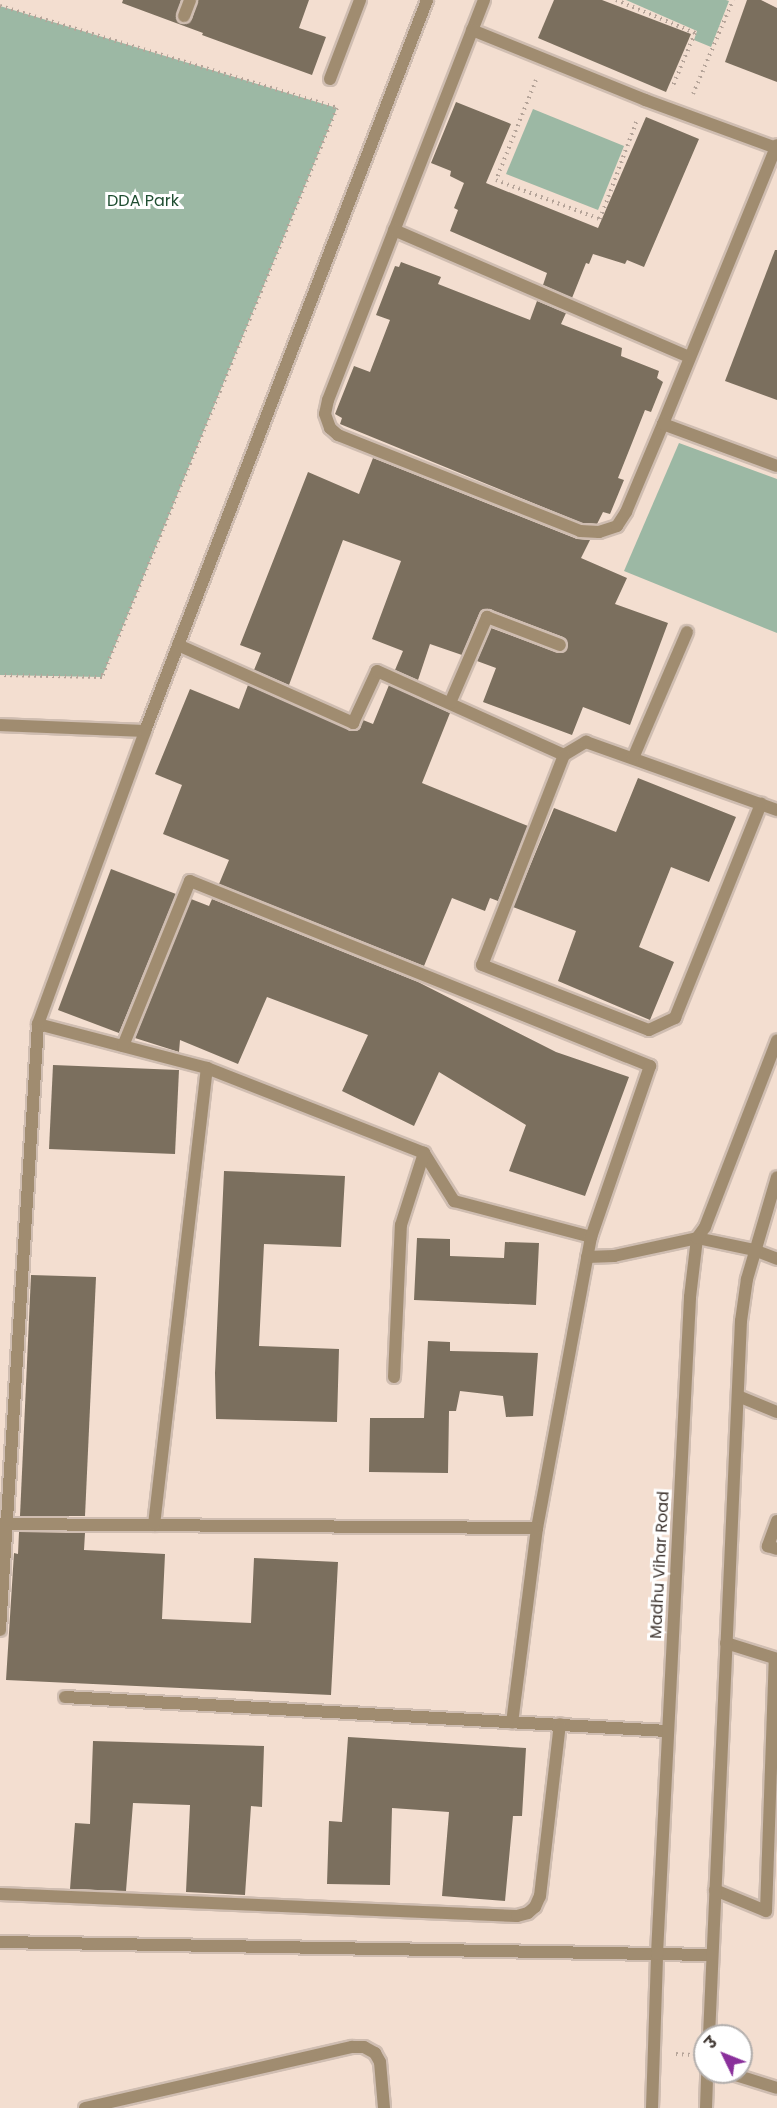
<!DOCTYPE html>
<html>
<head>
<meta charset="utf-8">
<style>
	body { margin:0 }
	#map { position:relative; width:777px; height:2108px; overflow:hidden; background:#f3ded0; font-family:Poppins,"Noto Sans Devanagari",sans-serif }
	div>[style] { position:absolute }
	.green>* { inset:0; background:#9cb8a4 }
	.building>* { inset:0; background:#7b6f5e }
	.path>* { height:4px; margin-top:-2px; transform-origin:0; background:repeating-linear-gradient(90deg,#b5a499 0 1.5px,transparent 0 6px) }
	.roads { filter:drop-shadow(2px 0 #cfbdb1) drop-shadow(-2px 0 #cfbdb1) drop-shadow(0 2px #cfbdb1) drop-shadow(0 -2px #cfbdb1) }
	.service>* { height:12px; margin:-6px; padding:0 6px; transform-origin:6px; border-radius:6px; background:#a08c70 }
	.minor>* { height:12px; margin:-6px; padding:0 6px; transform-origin:6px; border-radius:6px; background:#a08c70 }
	.tertiary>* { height:12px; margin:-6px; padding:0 6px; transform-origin:6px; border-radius:6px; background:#a08c70 }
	span { translate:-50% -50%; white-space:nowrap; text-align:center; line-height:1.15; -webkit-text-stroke:6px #fff; paint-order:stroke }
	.park-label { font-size:16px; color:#1f4e31 }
	.street-label { font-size:16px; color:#413833 }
	.north { position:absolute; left:693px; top:2024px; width:60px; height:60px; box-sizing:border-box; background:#fff; border:2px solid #b3afad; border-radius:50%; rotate:313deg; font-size:16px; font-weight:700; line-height:24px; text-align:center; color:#413833 }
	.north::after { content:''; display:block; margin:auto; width:21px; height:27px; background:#8a309b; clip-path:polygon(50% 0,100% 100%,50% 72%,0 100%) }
</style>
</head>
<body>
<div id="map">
	<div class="green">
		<div style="clip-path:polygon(626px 0,726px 0,729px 1px,711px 47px,694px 40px,697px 31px)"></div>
		<div style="clip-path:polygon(0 6px,337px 108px,102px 677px,0 675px)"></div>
		<div style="clip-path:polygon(533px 109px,624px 146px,598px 210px,506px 174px)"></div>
		<div style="clip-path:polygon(679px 443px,777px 479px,777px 633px,624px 571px)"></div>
	</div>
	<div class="building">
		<div style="clip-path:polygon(123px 0,181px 0,176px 17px,178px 22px,185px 24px,192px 19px,198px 0,309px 0,299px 28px,326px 37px,312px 75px,202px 35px,203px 33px,122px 3px)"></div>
		<div style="clip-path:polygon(554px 0,602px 0,691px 34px,666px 92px,538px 38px)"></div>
		<div style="clip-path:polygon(747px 0,761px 0,777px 8px,777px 82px,725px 62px)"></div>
		<div style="clip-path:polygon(456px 102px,511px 124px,486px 183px,598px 228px,646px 117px,699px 139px,644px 267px,627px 260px,625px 264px,593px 254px,589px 264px,586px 263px,572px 298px,543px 285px,547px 273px,450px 231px,458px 210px,454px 208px,464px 183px,450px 176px,451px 171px,431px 163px)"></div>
		<div style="clip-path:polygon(775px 250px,777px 250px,777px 400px,725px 381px)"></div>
		<div style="clip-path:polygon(401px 262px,441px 277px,438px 284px,530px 320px,537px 301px,566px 313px,561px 324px,622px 348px,621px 356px,659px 371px,657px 378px,663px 382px,651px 412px,645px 410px,632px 443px,618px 478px,624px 480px,610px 514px,603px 512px,597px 524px,582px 523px,340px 424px,342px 418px,335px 414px,354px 366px,370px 372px,390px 320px,376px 315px,395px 266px,399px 267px)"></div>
		<div style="clip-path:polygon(373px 458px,577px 539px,590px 540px,581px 558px,627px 578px,615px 604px,668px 623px,630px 725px,583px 707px,572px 735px,483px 702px,496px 668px,477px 661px,491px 628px,558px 653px,566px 651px,568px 644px,563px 637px,489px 609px,479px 614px,462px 655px,430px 644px,418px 680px,395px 670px,403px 651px,372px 639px,401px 561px,343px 540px,289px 685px,254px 670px,261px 653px,240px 645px,308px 472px,359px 494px)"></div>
		<div style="clip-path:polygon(248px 685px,353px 731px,358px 729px,363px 720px,373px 724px,389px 685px,450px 713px,422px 783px,528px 826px,498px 901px,490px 898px,485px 911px,452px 898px,424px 966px,219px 884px,229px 860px,163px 834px,182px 785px,155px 774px,190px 689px,239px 709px)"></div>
		<div style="clip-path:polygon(638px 778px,736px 817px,709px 882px,671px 867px,639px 947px,674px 962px,650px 1020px,558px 981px,576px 931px,513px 907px,554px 808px,616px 832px)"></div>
		<div style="clip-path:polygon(111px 869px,176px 894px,119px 1033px,58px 1010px)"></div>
		<div style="clip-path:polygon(191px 899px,209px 906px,212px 899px,418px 982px,556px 1052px,629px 1077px,585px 1196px,509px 1171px,526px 1125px,439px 1072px,414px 1126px,342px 1091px,368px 1035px,267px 997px,238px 1064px,180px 1040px,179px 1052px,135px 1038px)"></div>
		<div style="clip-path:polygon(53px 1065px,179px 1070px,175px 1154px,49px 1149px)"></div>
		<div style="clip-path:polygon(224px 1171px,345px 1176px,341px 1247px,264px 1244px,259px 1346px,339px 1349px,337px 1422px,216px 1419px,215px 1373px)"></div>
		<div style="clip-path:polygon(417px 1238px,450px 1239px,450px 1256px,504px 1258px,505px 1242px,539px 1243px,536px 1305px,414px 1300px)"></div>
		<div style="clip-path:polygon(31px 1275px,96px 1277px,85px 1516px,20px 1516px)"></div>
		<div style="clip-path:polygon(428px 1341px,450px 1342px,450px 1351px,538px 1353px,533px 1416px,506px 1417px,503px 1396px,460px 1391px,456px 1411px,449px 1411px,448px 1473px,369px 1472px,370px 1418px,424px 1418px)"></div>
		<div style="clip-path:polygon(19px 1532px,85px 1533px,84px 1550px,165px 1554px,162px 1619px,251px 1623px,254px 1558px,338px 1562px,331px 1695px,6px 1680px,14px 1553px,18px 1554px)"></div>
		<div style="clip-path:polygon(348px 1737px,526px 1748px,522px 1816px,513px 1816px,505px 1901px,442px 1896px,449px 1812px,392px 1808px,390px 1885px,327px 1884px,329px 1821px,342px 1822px)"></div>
		<div style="clip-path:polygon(93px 1741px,264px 1746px,262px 1807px,251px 1806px,245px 1895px,186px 1892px,190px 1805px,133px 1803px,126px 1891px,70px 1889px,75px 1823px,90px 1824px)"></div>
	</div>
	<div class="path">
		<div style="left:616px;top:0;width:86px;rotate:22.7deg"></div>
		<div style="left:695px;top:33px;width:60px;rotate:112.7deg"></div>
		<div style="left:0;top:6px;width:352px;rotate:16.8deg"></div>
		<div style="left:337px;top:108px;width:616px;rotate:112.44deg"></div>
		<div style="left:102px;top:677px;width:102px;rotate:-178.9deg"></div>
		<div style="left:536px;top:80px;width:108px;rotate:111.8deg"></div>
		<div style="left:496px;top:180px;width:111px;rotate:20.6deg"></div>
		<div style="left:600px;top:219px;width:106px;rotate:-69.5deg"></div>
		<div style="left:693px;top:94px;width:102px;rotate:-66.9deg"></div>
		<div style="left:676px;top:2054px;width:16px;rotate:4deg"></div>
	</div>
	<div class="roads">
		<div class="service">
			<div style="left:178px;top:645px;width:192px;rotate:24deg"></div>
			<div style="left:353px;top:723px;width:57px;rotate:-65.2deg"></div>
			<div style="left:377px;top:671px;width:205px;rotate:24.2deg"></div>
			<div style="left:564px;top:755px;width:26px;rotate:-31deg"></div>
			<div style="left:586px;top:742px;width:203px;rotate:19.6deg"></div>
			<div style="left:450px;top:703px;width:94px;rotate:-66.7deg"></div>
			<div style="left:487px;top:617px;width:78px;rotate:21deg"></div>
			<div style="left:564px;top:755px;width:225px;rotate:111.3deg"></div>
			<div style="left:482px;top:965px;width:179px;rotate:21.3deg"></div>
			<div style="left:649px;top:1030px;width:29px;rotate:-25deg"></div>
			<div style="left:675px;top:1018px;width:231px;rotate:-68.1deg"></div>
			<div style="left:633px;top:758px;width:137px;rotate:-66.8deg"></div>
			<div style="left:38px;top:1024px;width:175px;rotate:14.6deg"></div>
			<div style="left:207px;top:1068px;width:233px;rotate:21.4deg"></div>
			<div style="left:424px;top:1153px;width:57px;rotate:58deg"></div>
			<div style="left:454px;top:1201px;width:142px;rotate:14.7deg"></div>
			<div style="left:591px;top:1237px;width:296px;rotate:100.5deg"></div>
			<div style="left:537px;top:1528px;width:196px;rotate:97.3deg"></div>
			<div style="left:123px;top:1046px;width:178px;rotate:-67.9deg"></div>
			<div style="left:190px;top:881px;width:496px;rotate:21.9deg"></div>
			<div style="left:650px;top:1066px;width:181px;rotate:109deg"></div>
			<div style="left:587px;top:1257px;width:27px;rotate:-2deg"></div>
			<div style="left:614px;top:1256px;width:85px;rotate:-12.2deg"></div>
			<div style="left:394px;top:1377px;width:152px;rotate:-87.4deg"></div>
			<div style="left:401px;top:1225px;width:76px;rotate:-72.3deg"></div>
			<div style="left:738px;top:1396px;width:42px;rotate:22.3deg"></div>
			<div style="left:777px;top:1521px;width:27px;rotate:110deg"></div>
			<div style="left:768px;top:1546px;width:9px;rotate:18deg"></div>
			<div style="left:0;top:1524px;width:537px;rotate:0.43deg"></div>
			<div style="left:154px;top:1525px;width:460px;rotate:-83.4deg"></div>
			<div style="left:726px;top:1643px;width:53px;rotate:17.4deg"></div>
			<div style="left:65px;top:1697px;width:604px;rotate:3.23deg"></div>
			<div style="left:715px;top:1890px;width:55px;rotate:22.4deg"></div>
			<div style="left:766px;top:1911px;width:252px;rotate:-88deg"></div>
			<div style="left:0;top:1894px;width:517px;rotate:2.44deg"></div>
			<div style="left:517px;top:1916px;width:11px;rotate:-15deg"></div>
			<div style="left:528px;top:1913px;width:9px;rotate:-41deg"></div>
			<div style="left:535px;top:1907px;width:12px;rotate:-66deg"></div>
			<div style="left:540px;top:1896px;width:173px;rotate:-83.4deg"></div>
			<div style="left:726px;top:2072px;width:53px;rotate:17.4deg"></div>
		</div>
		<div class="minor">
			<div style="left:484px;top:0;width:429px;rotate:111.3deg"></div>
			<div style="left:328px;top:400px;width:14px;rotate:102deg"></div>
			<div style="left:325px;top:414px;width:15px;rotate:70deg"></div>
			<div style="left:330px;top:428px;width:11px;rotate:41deg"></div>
			<div style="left:338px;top:435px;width:260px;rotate:21.6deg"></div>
			<div style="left:580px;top:531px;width:19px;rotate:3deg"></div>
			<div style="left:599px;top:532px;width:19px;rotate:-18deg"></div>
			<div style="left:617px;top:526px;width:17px;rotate:-57deg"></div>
			<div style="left:626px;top:512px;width:95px;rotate:-67.2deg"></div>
			<div style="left:663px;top:424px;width:301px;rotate:-67.8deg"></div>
			<div style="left:184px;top:16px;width:17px;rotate:-69deg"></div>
			<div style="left:472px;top:30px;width:187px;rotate:22deg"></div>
			<div style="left:645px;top:100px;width:140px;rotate:20.1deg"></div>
			<div style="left:330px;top:79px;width:85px;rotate:-69.2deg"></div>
			<div style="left:394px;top:230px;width:321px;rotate:23.3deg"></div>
			<div style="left:663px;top:424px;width:121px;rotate:20.2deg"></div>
			<div style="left:0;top:725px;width:145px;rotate:2.4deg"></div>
			<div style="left:697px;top:1238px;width:58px;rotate:11.9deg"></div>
			<div style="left:754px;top:1250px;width:25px;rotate:21deg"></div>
			<div style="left:0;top:1630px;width:607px;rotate:-86.41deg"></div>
			<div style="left:38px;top:1024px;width:312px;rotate:-69.9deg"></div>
			<div style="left:145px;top:731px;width:784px;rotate:-68.9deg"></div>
			<div style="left:0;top:1942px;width:712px;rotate:1.05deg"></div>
			<div style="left:85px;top:2108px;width:274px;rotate:-12.9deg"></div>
			<div style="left:352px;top:2047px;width:12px"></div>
			<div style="left:364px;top:2047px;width:13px;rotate:29deg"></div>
			<div style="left:375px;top:2053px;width:10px;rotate:61deg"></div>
			<div style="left:380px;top:2062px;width:46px;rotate:85deg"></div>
		</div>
		<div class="tertiary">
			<div style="left:709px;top:2036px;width:716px;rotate:-87.44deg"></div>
			<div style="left:741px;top:1321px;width:42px;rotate:-81.9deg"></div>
			<div style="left:747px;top:1279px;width:106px;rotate:-73.6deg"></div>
			<div style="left:652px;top:2108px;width:154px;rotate:-88.1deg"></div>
			<div style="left:657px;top:1954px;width:658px;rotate:-87.12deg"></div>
			<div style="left:690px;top:1297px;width:59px;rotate:-83.2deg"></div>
			<div style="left:697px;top:1238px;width:14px;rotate:-54deg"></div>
			<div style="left:705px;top:1227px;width:200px;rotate:-68.9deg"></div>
			<div style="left:706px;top:2108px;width:36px;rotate:-88deg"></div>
		</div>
	</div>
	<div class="park-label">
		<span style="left:143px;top:201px">DDA Park</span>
	</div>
	<div class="street-label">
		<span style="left:660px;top:1565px;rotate:-87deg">Madhu Vihar Road</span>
	</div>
	<div class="north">उ</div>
</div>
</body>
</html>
